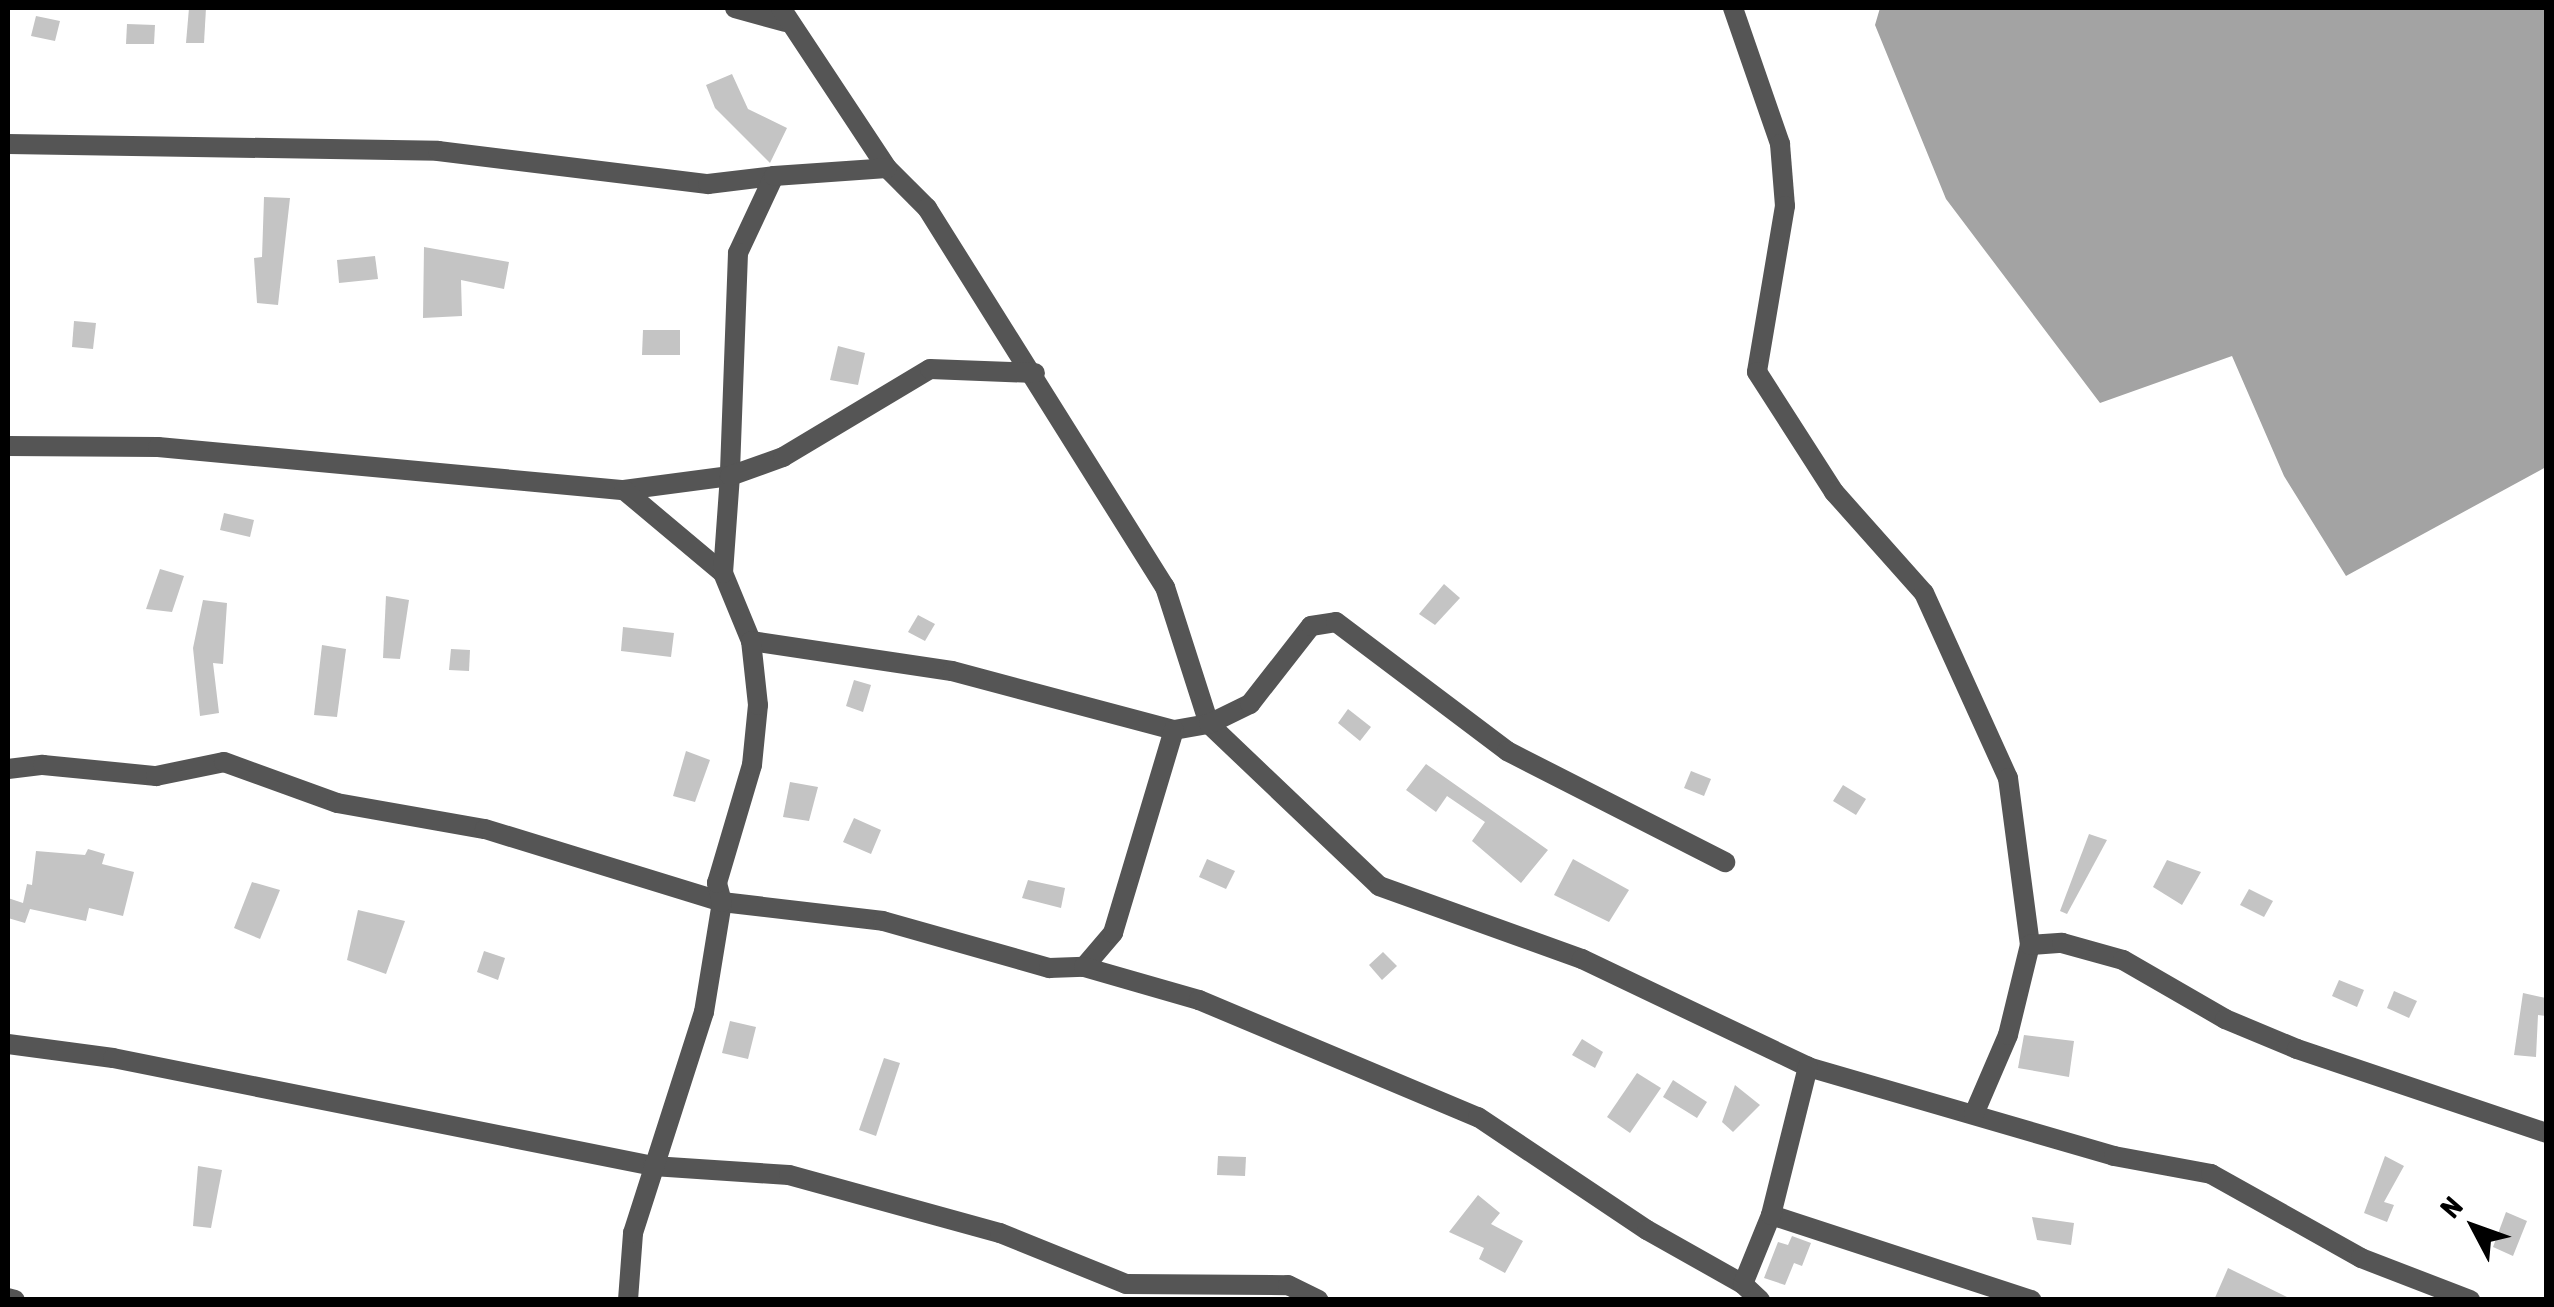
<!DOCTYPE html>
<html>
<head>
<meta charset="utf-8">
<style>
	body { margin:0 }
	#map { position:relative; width:2554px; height:1307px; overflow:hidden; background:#fff; font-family:"Asap Condensed",sans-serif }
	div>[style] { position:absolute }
	.water>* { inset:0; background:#a3a3a3 }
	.building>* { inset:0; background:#c4c4c4 }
	.minor>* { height:20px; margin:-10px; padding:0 10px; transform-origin:10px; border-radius:10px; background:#555 }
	span { translate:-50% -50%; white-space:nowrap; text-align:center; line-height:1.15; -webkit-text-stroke:9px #fff; paint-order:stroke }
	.frame { position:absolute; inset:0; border:10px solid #000; pointer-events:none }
	.north { position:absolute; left:2424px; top:1177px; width:100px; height:100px; -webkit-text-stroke:8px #fff; paint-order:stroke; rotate:311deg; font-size:28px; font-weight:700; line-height:40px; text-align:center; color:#000 }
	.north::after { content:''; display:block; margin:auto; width:35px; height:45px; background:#000; clip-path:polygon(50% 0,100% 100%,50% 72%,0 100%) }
</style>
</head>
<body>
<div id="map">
	<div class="water">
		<div style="clip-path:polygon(1880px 8px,2546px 8px,2546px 467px,2346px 576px,2284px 476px,2232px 356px,2100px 403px,1946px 199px,1875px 25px)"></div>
	</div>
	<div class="building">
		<div style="clip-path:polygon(189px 8px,206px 8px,204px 43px,186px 43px)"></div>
		<div style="clip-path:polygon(36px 16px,60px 21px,55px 41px,31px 36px)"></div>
		<div style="clip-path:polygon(127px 24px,155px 25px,154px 44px,126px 44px)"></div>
		<div style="clip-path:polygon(732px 74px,748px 109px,787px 128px,770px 163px,715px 108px,706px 85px)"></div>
		<div style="clip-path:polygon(264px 197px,290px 198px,278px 305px,257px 303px,254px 258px,262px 257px)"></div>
		<div style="clip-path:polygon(424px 247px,509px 262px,504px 289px,461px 280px,462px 316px,423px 318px)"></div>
		<div style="clip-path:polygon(375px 256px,378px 279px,339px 283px,337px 260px)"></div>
		<div style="clip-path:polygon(74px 321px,96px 323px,93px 349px,72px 347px)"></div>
		<div style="clip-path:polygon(643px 330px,680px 330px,680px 355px,642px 355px)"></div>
		<div style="clip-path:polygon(838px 346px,865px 353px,858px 385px,830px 380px)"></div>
		<div style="clip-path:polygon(224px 513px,254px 520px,250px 537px,220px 530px)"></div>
		<div style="clip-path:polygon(160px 569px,184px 576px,172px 612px,146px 609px)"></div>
		<div style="clip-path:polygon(1444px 584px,1460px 598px,1435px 625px,1419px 614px)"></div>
		<div style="clip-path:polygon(386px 596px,409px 600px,400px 659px,383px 658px)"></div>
		<div style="clip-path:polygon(203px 600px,227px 603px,223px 664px,213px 663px,219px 713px,200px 716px,193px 648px)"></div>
		<div style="clip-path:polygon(918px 615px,935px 624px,925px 641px,908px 632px)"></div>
		<div style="clip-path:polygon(623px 627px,674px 633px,671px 657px,621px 651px)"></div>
		<div style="clip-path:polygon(322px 645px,346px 649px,337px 717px,314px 715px)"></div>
		<div style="clip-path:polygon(451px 649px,470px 650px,469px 671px,449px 670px)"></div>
		<div style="clip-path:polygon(854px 680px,871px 685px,863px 712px,846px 706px)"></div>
		<div style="clip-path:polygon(1348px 709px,1371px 727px,1360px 741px,1338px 723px)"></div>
		<div style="clip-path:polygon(686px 751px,710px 760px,695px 802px,673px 796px)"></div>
		<div style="clip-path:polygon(1426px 764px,1548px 850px,1521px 883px,1472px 841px,1485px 822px,1447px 796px,1436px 812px,1406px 790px)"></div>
		<div style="clip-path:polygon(1691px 771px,1711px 779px,1704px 796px,1684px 788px)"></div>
		<div style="clip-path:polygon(790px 782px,818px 787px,809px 821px,783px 817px)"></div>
		<div style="clip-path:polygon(1843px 785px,1866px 799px,1856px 815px,1833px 801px)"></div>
		<div style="clip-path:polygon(854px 818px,881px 830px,871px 854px,843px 842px)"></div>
		<div style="clip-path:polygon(2089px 834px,2107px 840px,2067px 914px,2060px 911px)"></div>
		<div style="clip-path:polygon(88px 849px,105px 854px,102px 864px,134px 872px,123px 916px,89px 908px,86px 921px,30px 909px,25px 923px,8px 918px,8px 898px,23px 903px,27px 884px,32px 885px,36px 851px,85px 855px)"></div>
		<div style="clip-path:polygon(1207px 859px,1235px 871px,1226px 889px,1199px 877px)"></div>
		<div style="clip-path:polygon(1573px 859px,1629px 890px,1609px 922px,1554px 895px)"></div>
		<div style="clip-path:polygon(2167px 860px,2201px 872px,2182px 905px,2153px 887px)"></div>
		<div style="clip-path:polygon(1028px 880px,1065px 888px,1061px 908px,1022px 898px)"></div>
		<div style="clip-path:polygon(252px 882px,280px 890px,260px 939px,234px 928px)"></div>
		<div style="clip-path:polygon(2249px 889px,2273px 901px,2264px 917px,2240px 905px)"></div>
		<div style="clip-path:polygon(358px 910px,405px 921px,386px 974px,347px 960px)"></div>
		<div style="clip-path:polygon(484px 951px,505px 958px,498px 980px,477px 972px)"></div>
		<div style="clip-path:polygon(1383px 952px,1397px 966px,1382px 980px,1369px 965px)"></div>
		<div style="clip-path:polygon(2339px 980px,2364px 990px,2357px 1007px,2332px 996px)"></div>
		<div style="clip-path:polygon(2394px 991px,2417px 1001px,2409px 1018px,2387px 1008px)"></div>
		<div style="clip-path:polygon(2523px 993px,2546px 998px,2546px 1016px,2538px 1015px,2536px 1057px,2514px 1055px)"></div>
		<div style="clip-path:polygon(730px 1021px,756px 1027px,748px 1059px,722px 1053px)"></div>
		<div style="clip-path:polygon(2024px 1035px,2074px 1041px,2069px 1077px,2018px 1068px)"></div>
		<div style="clip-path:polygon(1582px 1039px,1603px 1052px,1595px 1068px,1572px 1055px)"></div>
		<div style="clip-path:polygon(884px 1058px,900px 1063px,876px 1136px,859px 1130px)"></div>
		<div style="clip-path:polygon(1637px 1073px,1661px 1088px,1630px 1133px,1607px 1117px)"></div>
		<div style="clip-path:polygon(1673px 1080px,1707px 1102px,1697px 1118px,1663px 1097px)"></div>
		<div style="clip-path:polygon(1735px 1085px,1760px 1105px,1733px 1132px,1722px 1122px)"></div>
		<div style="clip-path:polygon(1218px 1156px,1246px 1157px,1245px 1176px,1217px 1175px)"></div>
		<div style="clip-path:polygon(2385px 1156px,2404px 1166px,2384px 1202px,2394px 1205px,2387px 1222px,2364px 1213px)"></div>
		<div style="clip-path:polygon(198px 1166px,222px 1170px,211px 1228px,193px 1226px)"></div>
		<div style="clip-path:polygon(1478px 1195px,1500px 1213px,1491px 1224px,1523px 1241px,1505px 1273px,1479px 1259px,1484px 1248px,1449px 1232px)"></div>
		<div style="clip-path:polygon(2506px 1212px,2527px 1221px,2513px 1256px,2493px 1247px)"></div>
		<div style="clip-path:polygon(2032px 1217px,2074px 1223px,2071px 1245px,2037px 1240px)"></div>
		<div style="clip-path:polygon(1792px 1236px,1811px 1243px,1802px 1266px,1794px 1263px,1785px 1285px,1764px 1278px,1778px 1242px,1788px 1245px)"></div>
		<div style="clip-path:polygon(2228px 1268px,2293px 1300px,2214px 1300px)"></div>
	</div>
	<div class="minor">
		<div style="left:735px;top:8px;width:52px;rotate:15.6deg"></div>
		<div style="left:781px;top:8px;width:192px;rotate:56.5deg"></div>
		<div style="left:887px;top:168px;width:57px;rotate:45deg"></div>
		<div style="left:927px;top:208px;width:448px;rotate:57.9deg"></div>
		<div style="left:1165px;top:587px;width:144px;rotate:72.2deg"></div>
		<div style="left:1209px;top:724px;width:235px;rotate:43.6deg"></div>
		<div style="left:1379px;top:886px;width:216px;rotate:19.8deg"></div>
		<div style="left:1582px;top:959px;width:250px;rotate:25.5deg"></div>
		<div style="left:1808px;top:1067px;width:319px;rotate:16.2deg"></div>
		<div style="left:2114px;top:1156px;width:99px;rotate:10.5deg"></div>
		<div style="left:2211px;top:1174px;width:172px;rotate:29.2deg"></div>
		<div style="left:2361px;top:1258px;width:117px;rotate:21.1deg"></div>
		<div style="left:1733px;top:8px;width:144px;rotate:70.9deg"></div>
		<div style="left:1780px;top:144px;width:62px;rotate:85.4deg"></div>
		<div style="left:1785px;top:206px;width:168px;rotate:99.6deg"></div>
		<div style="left:1757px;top:372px;width:143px;rotate:57.3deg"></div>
		<div style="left:1834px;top:492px;width:135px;rotate:48.3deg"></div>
		<div style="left:1924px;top:593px;width:203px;rotate:65.6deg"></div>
		<div style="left:2008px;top:778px;width:168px;rotate:82.5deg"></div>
		<div style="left:8px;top:144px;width:430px;rotate:0.9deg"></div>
		<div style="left:438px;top:151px;width:272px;rotate:7deg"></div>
		<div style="left:708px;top:184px;width:66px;rotate:-6.9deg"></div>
		<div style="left:774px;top:176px;width:85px;rotate:115.1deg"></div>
		<div style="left:738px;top:253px;width:223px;rotate:92.1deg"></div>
		<div style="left:730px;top:476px;width:107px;rotate:172.5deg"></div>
		<div style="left:774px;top:176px;width:113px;rotate:-4deg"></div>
		<div style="left:8px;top:446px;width:150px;rotate:0.4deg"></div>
		<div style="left:158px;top:447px;width:468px;rotate:5.3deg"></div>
		<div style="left:624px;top:490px;width:129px;rotate:40deg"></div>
		<div style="left:723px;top:573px;width:74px;rotate:67.6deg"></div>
		<div style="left:751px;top:641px;width:203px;rotate:8.5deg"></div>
		<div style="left:952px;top:671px;width:230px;rotate:14.9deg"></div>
		<div style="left:1174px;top:730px;width:36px;rotate:-10deg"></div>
		<div style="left:1209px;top:724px;width:46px;rotate:-26deg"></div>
		<div style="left:1250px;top:704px;width:99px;rotate:-52deg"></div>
		<div style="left:1311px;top:626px;width:25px;rotate:-9deg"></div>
		<div style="left:1336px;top:622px;width:214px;rotate:37deg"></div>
		<div style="left:1507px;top:751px;width:245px;rotate:27deg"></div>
		<div style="left:723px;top:573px;width:97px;rotate:-85.9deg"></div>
		<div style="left:730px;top:476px;width:56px;rotate:-19.7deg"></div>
		<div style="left:783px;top:457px;width:171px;rotate:-30.9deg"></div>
		<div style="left:930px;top:369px;width:105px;rotate:2.2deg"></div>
		<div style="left:8px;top:769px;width:35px;rotate:-7deg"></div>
		<div style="left:43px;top:765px;width:114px;rotate:5.6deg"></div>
		<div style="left:156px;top:776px;width:69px;rotate:-11.6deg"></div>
		<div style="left:224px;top:762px;width:120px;rotate:19.9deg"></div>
		<div style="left:337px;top:803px;width:150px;rotate:10deg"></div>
		<div style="left:485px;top:829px;width:248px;rotate:17.1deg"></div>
		<div style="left:722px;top:902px;width:162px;rotate:6.7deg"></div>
		<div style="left:883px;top:921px;width:173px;rotate:15.8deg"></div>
		<div style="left:1049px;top:968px;width:35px;rotate:-2deg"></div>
		<div style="left:1084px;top:967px;width:45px;rotate:-49.5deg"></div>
		<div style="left:1113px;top:933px;width:212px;rotate:-73.3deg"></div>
		<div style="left:1084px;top:967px;width:120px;rotate:16deg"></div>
		<div style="left:1199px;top:1000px;width:303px;rotate:22.8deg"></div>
		<div style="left:1478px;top:1117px;width:203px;rotate:33.8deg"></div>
		<div style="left:1647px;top:1230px;width:110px;rotate:29.4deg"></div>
		<div style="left:8px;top:1044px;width:106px;rotate:7.6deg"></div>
		<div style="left:113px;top:1058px;width:551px;rotate:11.31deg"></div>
		<div style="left:653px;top:1166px;width:136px;rotate:3.8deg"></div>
		<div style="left:789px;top:1175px;width:219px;rotate:15.4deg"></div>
		<div style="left:1000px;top:1233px;width:136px;rotate:22deg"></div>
		<div style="left:1126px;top:1284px;width:162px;rotate:0.4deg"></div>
		<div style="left:1288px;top:1285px;width:34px;rotate:26deg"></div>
		<div style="left:1974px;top:1114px;width:86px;rotate:-66.7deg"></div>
		<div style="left:2008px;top:1035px;width:93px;rotate:-76.3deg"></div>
		<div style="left:2030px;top:945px;width:32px;rotate:-4deg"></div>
		<div style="left:2062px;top:943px;width:63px;rotate:15.6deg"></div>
		<div style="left:2123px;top:960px;width:118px;rotate:30deg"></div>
		<div style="left:2225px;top:1019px;width:78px;rotate:22.6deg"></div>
		<div style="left:2297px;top:1049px;width:263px;rotate:18.6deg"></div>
		<div style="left:1771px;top:1215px;width:274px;rotate:18.1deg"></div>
		<div style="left:8px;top:1298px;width:7px;rotate:16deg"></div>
		<div style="left:628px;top:1300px;width:67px;rotate:-85.7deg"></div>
		<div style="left:633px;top:1233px;width:232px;rotate:-72.2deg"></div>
		<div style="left:704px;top:1012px;width:111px;rotate:-80.7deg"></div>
		<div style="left:722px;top:902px;width:20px;rotate:-105deg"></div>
		<div style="left:717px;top:883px;width:123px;rotate:-73.5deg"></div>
		<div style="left:752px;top:765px;width:60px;rotate:-84.3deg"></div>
		<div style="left:758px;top:705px;width:64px;rotate:-96.2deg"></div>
		<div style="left:1760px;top:1300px;width:23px;rotate:-137deg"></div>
		<div style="left:1743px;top:1284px;width:74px;rotate:-67.9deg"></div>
		<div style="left:1771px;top:1215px;width:153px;rotate:-76deg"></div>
	</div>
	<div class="frame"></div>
	<div class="north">N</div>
</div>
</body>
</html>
